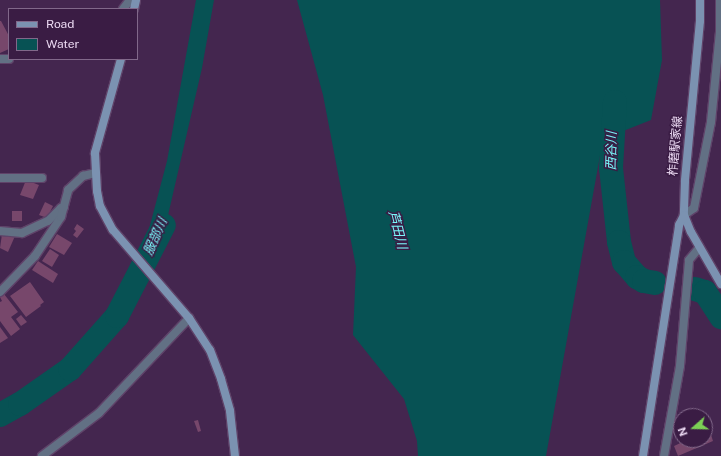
<!DOCTYPE html>
<html>
<head>
<meta charset="utf-8">
<style>
	body { margin:0 }
	#map { position:relative; width:721px; height:456px; overflow:hidden; background:#44264f; font-family:"Public Sans","Noto Sans JP",sans-serif }
	div>[style] { position:absolute }
	.water>* { inset:0; background:#075254 }
	.river>* { height:24px; margin:-12px; padding:0 12px; transform-origin:12px; border-radius:12px; background:#075254 }
	.building>* { inset:0; background:#77476b }
	.roads { filter:drop-shadow(1px 0 #5f4369) drop-shadow(-1px 0 #5f4369) drop-shadow(0 1px #5f4369) drop-shadow(0 -1px #5f4369) }
	.street>* { height:8px; margin:-4px; padding:0 4px; transform-origin:4px; border-radius:4px; background:#627084 }
	.secondary>* { height:8px; margin:-4px; padding:0 4px; transform-origin:4px; border-radius:4px; background:#7b92b1 }
	span { translate:-50% -50%; white-space:nowrap; text-align:center; line-height:1.15; -webkit-text-stroke:3px #3a1c44; paint-order:stroke }
	.street-label { font-size:12px; color:#ecdaf3 }
	.water-label { font-size:13px; color:#78f6f8; font-style:italic }
	.legend { position:absolute; left:8px; top:8px; width:130px; height:52px; box-sizing:border-box; background:#3a1c44; border:1px solid #81688a; margin:0; padding:5px 7px; list-style:none; font-size:12px; color:#ecdaf3 }
	.legend li { display:flex; align-items:center; gap:8px; height:20px }
	.legend b { width:20px; border:1px solid #81688a }
	.north { position:absolute; left:673px; top:408px; width:40px; height:40px; box-sizing:border-box; background:#3a1c44; border:1px solid #81688a; border-radius:50%; rotate:250deg; font-size:11px; font-weight:700; line-height:16px; text-align:center; color:#ecdaf3 }
	.north::after { content:''; display:block; margin:auto; width:14px; height:18px; background:#7cd155; clip-path:polygon(50% 0,100% 100%,50% 72%,0 100%) }
</style>
</head>
<body>
<div id="map">
	<div class="water">
		<div style="clip-path:polygon(196px 0,214px 0,202px 68px,157px 263px,144px 248px,167px 161px)"></div>
		<div style="clip-path:polygon(297px 0,660px 0,662px 60px,651px 120px,603px 139px,546px 456px,418px 456px,417px 441px,404px 399px,353px 335px,356px 267px,323px 95px)"></div>
	</div>
	<div class="river">
		<div style="left:615px;top:102px;width:66px;rotate:93.5deg"></div>
		<div style="left:611px;top:168px;width:74px;rotate:83.8deg"></div>
		<div style="left:619px;top:242px;width:21px;rotate:76deg"></div>
		<div style="left:624px;top:262px;width:20px;rotate:49deg"></div>
		<div style="left:637px;top:277px;width:8px;rotate:30deg"></div>
		<div style="left:644px;top:281px;width:11px;rotate:10deg"></div>
		<div style="left:695px;top:289px;width:10px;rotate:17deg"></div>
		<div style="left:705px;top:292px;width:30px;rotate:57deg"></div>
		<div style="left:0;top:415px;width:23px;rotate:-29deg"></div>
		<div style="left:20px;top:404px;width:61px;rotate:-35deg"></div>
		<div style="left:70px;top:369px;width:71px;rotate:-48.4deg"></div>
		<div style="left:117px;top:316px;width:102px;rotate:-62.7deg"></div>
	</div>
	<div class="building">
		<div style="clip-path:polygon(0 21px,1px 21px,9px 36px,9px 49px,0 53px)"></div>
		<div style="clip-path:polygon(26px 180px,39px 185px,33px 199px,20px 195px)"></div>
		<div style="clip-path:polygon(45px 202px,53px 206px,47px 218px,39px 215px)"></div>
		<div style="clip-path:polygon(12px 211px,22px 211px,22px 221px,12px 221px)"></div>
		<div style="clip-path:polygon(77px 224px,84px 229px,77px 238px,73px 235px,76px 231px,74px 229px)"></div>
		<div style="clip-path:polygon(2px 234px,15px 236px,8px 252px,0 248px)"></div>
		<div style="clip-path:polygon(57px 234px,72px 243px,64px 255px,49px 247px)"></div>
		<div style="clip-path:polygon(50px 249px,59px 255px,52px 267px,42px 261px)"></div>
		<div style="clip-path:polygon(38px 261px,58px 274px,53px 283px,32px 270px)"></div>
		<div style="clip-path:polygon(30px 282px,44px 302px,40px 305px,41px 306px,26px 317px,10px 296px)"></div>
		<div style="clip-path:polygon(4px 294px,18px 312px,11px 317px,20px 329px,11px 336px,0 321px,0 302px,2px 301px,0 297px)"></div>
		<div style="clip-path:polygon(21px 315px,27px 322px,21px 326px,16px 319px)"></div>
		<div style="clip-path:polygon(0 327px,8px 338px,0 343px)"></div>
		<div style="clip-path:polygon(705px 416px,713px 441px,678px 456px,674px 446px,687px 440px,705px 440px)"></div>
		<div style="clip-path:polygon(198px 420px,201px 431px,198px 432px,194px 421px)"></div>
		<div style="clip-path:polygon(678px 426px,681px 426px,680px 438px,675px 437px)"></div>
	</div>
	<div class="roads">
		<div class="street">
			<div style="left:123px;top:9px;width:11px;rotate:-52deg"></div>
			<div style="left:0;top:59px;width:9px"></div>
			<div style="left:0;top:178px;width:42px"></div>
			<div style="left:684px;top:215px;width:12px;rotate:-35deg"></div>
			<div style="left:694px;top:208px;width:88px;rotate:-78.8deg"></div>
			<div style="left:711px;top:122px;width:90px;rotate:-84.3deg"></div>
			<div style="left:720px;top:32px;width:32px;rotate:-90deg"></div>
			<div style="left:0;top:231px;width:22px;rotate:5deg"></div>
			<div style="left:22px;top:233px;width:29px;rotate:-25deg"></div>
			<div style="left:48px;top:221px;width:18px;rotate:-45deg"></div>
			<div style="left:61px;top:208px;width:3px;rotate:-18deg"></div>
			<div style="left:0;top:292px;width:50px;rotate:-45.8deg"></div>
			<div style="left:35px;top:256px;width:47px;rotate:-56.3deg"></div>
			<div style="left:61px;top:217px;width:28px;rotate:-75deg"></div>
			<div style="left:68px;top:190px;width:21px;rotate:-43deg"></div>
			<div style="left:83px;top:176px;width:12px;rotate:-14deg"></div>
			<div style="left:42px;top:456px;width:71px;rotate:-37deg"></div>
			<div style="left:99px;top:413px;width:131px;rotate:-46.5deg"></div>
			<div style="left:664px;top:456px;width:91px;rotate:-79.9deg"></div>
			<div style="left:680px;top:366px;width:106px;rotate:-85.1deg"></div>
			<div style="left:689px;top:260px;width:16px;rotate:-50deg"></div>
		</div>
		<div class="secondary">
			<div style="left:700px;top:0;width:21px;rotate:90deg"></div>
			<div style="left:700px;top:21px;width:161px;rotate:95.4deg"></div>
			<div style="left:685px;top:181px;width:34px;rotate:92deg"></div>
			<div style="left:684px;top:215px;width:18px;rotate:68deg"></div>
			<div style="left:691px;top:232px;width:60px;rotate:60deg"></div>
			<div style="left:134px;top:9px;width:9px;rotate:-77deg"></div>
			<div style="left:121px;top:59px;width:98px;rotate:105.5deg"></div>
			<div style="left:95px;top:153px;width:38px;rotate:87deg"></div>
			<div style="left:97px;top:191px;width:15px;rotate:79deg"></div>
			<div style="left:100px;top:206px;width:27px;rotate:62deg"></div>
			<div style="left:113px;top:230px;width:116px;rotate:49.2deg"></div>
			<div style="left:189px;top:318px;width:38px;rotate:57deg"></div>
			<div style="left:210px;top:350px;width:31px;rotate:69deg"></div>
			<div style="left:221px;top:379px;width:33px;rotate:74deg"></div>
			<div style="left:230px;top:411px;width:45px;rotate:83.7deg"></div>
			<div style="left:643px;top:456px;width:234px;rotate:-81.1deg"></div>
			<div style="left:679px;top:225px;width:11px;rotate:-63deg"></div>
		</div>
	</div>
	<div class="street-label">
		<span style="left:676px;top:146px;rotate:-85deg">柞磨駅家線</span>
	</div>
	<div class="water-label">
		<span style="left:612px;top:151px;rotate:-89deg">西谷川</span>
		<span style="left:397px;top:230px;rotate:76deg">芦田川</span>
		<span style="left:156px;top:237px;rotate:-66deg">服部川</span>
	</div>
	<ul class="legend">
	<li><b style="height:5px;background:#7b92b1"></b>Road</li>
	<li><b style="height:11px;background:#075254"></b>Water</li>
	</ul>
	<div class="north">N</div>
</div>
</body>
</html>
